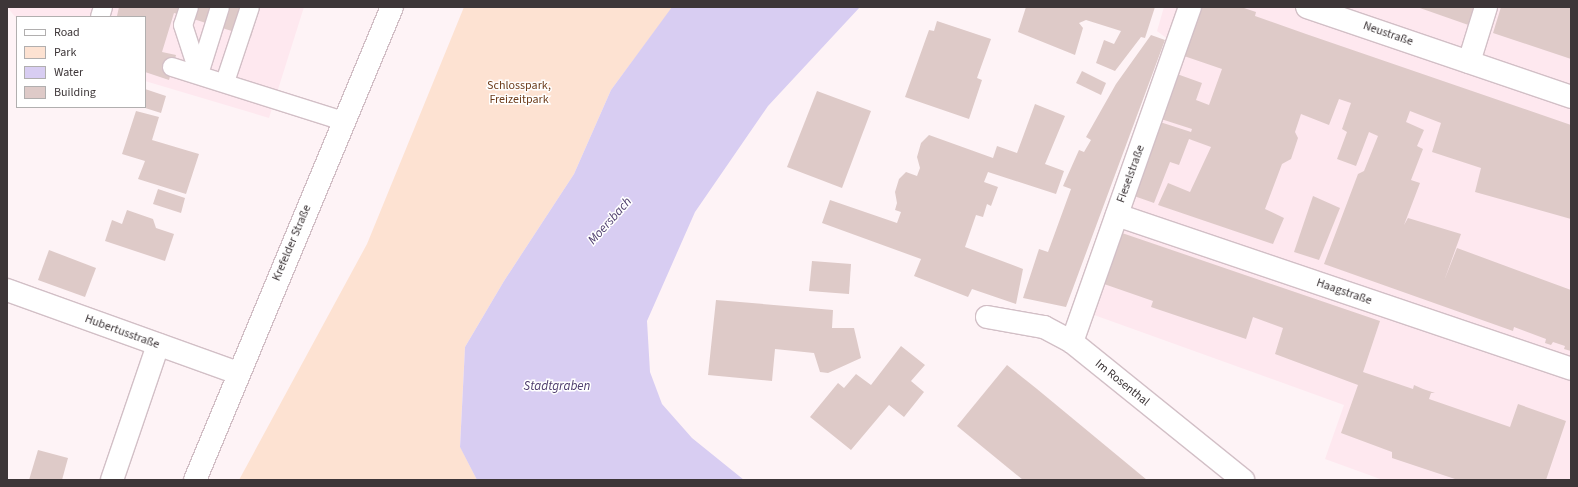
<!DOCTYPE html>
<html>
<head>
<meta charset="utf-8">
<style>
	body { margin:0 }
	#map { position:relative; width:1578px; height:487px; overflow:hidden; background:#fef3f6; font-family:"Source Sans 3",sans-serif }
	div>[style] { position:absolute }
	.built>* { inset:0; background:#fee8ef }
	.green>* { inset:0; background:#fde2d2 }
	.water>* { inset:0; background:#d8cdf2 }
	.building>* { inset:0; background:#decac8 }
	.roads { filter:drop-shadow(1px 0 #d2bfc6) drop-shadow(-1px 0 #d2bfc6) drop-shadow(0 1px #d2bfc6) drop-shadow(0 -1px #d2bfc6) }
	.lane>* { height:18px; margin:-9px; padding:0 9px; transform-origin:9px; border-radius:9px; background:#fff }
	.street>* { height:22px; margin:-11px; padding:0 11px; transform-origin:11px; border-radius:11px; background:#fff }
	.secondary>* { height:22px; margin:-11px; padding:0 11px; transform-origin:11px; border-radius:11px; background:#fff }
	span { translate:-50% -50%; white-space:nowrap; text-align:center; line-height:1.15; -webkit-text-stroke:3px #fff; paint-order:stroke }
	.street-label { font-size:12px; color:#3d3638 }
	.park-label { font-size:12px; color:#6d3d1c }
	.water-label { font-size:13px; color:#4e3d6d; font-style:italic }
	.frame { position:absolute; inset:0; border:8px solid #3d3638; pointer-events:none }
	.legend { position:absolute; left:16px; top:16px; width:130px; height:92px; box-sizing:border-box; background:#fff; border:1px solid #b1afaf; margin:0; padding:5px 7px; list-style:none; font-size:12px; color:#3d3638 }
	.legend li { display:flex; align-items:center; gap:8px; height:20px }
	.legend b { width:20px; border:1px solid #b1afaf }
</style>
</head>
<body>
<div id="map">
	<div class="built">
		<div style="clip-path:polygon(7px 7px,304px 7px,269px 118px,145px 81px,145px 17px,17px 19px)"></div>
		<div style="clip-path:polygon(1164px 7px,1571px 7px,1571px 480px,1383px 480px,1325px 459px,1344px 405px,1083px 311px,1173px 43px,1157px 31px)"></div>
	</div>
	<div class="green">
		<div style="clip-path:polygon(464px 7px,672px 8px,611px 90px,574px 174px,504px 281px,465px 347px,460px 446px,477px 480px,239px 480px,367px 244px)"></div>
	</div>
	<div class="water">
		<div style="clip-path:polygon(672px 7px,860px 7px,768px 106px,695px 212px,647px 321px,650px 372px,662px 404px,692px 438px,744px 480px,477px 480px,460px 447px,465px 347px,504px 281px,574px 174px,611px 90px)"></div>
	</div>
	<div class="building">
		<div style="clip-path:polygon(119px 7px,260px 7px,251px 37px,174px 13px,162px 52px,176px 55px,169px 80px,145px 72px,145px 17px,117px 16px)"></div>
		<div style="clip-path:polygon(1026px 7px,1155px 7px,1145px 38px,1141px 37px,1115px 71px,1096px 63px,1104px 40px,1114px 44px,1121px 31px,1086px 20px,1079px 23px,1083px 28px,1075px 55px,1018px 32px)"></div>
		<div style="clip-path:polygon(1201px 7px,1241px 7px,1256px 12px,1255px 16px,1306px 34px,1571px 125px,1571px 219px,1475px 192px,1481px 168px,1432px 152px,1441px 123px,1410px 111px,1406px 122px,1424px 130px,1417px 146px,1423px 149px,1411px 180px,1420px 183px,1404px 225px,1408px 218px,1461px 234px,1444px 281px,1457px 248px,1571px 290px,1571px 351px,1564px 349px,1565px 346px,1553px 342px,1551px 345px,1545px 343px,1546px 339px,1514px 327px,1513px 331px,1324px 264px,1358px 174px,1364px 171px,1378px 136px,1369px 132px,1356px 166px,1337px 159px,1347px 132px,1342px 129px,1351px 103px,1339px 99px,1329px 125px,1301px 114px,1295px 132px,1298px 138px,1291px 159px,1282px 164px,1265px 209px,1284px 218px,1273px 244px,1158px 205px,1168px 183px,1190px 192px,1211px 147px,1189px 139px,1179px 165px,1170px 162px,1154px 203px,1134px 196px,1160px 122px,1191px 132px,1192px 129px,1161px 119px,1177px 74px,1202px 83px,1196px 100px,1209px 105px,1222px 69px,1184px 56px)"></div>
		<div style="clip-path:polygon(1417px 7px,1484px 7px,1477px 28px)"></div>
		<div style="clip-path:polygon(1501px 7px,1571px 7px,1571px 59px,1493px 33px)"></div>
		<div style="clip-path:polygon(937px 21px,991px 39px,977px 78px,982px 80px,969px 119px,905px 97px,929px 30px,934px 31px)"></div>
		<div style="clip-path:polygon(1151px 35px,1165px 40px,1066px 307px,1023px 298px,1039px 249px,1048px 252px,1071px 189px,1063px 186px,1079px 150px,1084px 152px,1091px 140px,1086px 137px,1116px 84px)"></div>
		<div style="clip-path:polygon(1082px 71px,1106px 83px,1101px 95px,1076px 83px)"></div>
		<div style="clip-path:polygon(145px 89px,166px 96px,161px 113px,142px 107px,145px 107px)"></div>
		<div style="clip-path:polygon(817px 91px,871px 111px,842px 188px,787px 167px)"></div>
		<div style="clip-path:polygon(1035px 104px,1065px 116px,1045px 164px,1064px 171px,1056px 194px,988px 172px,984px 182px,998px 187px,991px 206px,987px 204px,983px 217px,976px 215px,965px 247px,1023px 269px,1016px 304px,972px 289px,968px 297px,914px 276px,921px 259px,822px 223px,830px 200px,897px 223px,901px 212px,895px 210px,897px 203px,895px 192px,899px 179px,906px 172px,917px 176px,920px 168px,917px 157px,921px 143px,929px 135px,993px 158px,997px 146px,1017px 153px)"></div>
		<div style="clip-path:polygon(136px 111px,159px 117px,152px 140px,199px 154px,186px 194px,138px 179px,145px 161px,122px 154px)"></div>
		<div style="clip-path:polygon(158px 189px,185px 198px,181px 213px,153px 204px)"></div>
		<div style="clip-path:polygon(1313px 196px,1340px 208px,1319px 260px,1294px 252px)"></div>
		<div style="clip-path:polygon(127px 210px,153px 219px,156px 228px,174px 234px,165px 261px,105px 241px,112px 220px,122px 224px)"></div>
		<div style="clip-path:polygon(1122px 233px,1380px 321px,1363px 372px,1413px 389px,1414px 385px,1423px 389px,1435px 393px,1431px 393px,1429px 399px,1510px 427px,1518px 404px,1566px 421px,1546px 480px,1458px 480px,1392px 458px,1392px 452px,1341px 433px,1358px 385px,1275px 354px,1283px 328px,1253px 317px,1246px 339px,1151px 307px,1153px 301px,1104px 284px)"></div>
		<div style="clip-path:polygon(49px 250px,96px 268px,85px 297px,38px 280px)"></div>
		<div style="clip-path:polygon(812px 261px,851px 264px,849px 294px,809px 291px)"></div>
		<div style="clip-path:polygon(716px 300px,833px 310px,832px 328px,854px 328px,861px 358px,828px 373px,820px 372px,814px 353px,775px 349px,772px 381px,708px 375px)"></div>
		<div style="clip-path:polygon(901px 346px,925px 365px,911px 381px,924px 392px,904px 417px,889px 405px,851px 450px,810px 417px,838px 383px,844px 388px,856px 374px,871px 385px)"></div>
		<div style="clip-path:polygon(1007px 365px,1037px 389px,1147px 480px,1023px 480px,957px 426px)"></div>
		<div style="clip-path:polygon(38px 450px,68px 458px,62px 480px,29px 480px)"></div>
	</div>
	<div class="roads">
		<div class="lane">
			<div style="left:189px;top:7px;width:19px;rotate:108deg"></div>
			<div style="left:183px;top:25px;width:52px;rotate:71.9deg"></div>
			<div style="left:100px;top:17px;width:10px;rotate:-73deg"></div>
			<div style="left:172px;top:67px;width:179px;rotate:17.5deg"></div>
			<div style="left:199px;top:74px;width:70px;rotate:-72.6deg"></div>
			<div style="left:225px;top:82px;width:79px;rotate:-71.6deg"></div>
		</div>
		<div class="street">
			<div style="left:1307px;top:7px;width:279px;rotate:18.8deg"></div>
			<div style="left:1469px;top:62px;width:58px;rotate:-72.8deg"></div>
			<div style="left:1117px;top:215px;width:479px;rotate:18.7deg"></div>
			<div style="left:7px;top:290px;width:245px;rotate:19.8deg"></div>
			<div style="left:987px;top:317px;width:58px;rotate:10deg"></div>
			<div style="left:1044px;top:327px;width:32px;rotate:28deg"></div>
			<div style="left:1072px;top:342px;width:220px;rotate:38.9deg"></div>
			<div style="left:1072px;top:342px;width:355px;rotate:-70.6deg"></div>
			<div style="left:112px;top:480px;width:143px;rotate:-71.2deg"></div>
		</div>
		<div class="secondary">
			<div style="left:195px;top:480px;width:512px;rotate:-67.39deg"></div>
		</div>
	</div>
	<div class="street-label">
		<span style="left:1388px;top:34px;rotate:19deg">Neustraße</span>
		<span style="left:1131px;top:174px;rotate:-70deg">Fieselstraße</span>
		<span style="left:292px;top:243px;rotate:-67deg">Krefelder Straße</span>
		<span style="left:1344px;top:292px;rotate:19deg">Haagstraße</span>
		<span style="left:122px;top:332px;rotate:20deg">Hubertusstraße</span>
		<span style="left:1122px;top:383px;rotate:39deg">Im Rosenthal</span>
	</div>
	<div class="park-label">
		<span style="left:519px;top:93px">Schlosspark,<br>Freizeitpark</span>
	</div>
	<div class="water-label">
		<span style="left:610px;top:221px;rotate:-48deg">Moersbach</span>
		<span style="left:557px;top:386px">Stadtgraben</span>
	</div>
	<div class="frame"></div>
	<ul class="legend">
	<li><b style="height:5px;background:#fff"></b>Road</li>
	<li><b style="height:11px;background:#fde2d2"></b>Park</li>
	<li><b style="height:11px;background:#d8cdf2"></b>Water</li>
	<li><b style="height:11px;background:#decac8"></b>Building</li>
	</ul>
</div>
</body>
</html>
